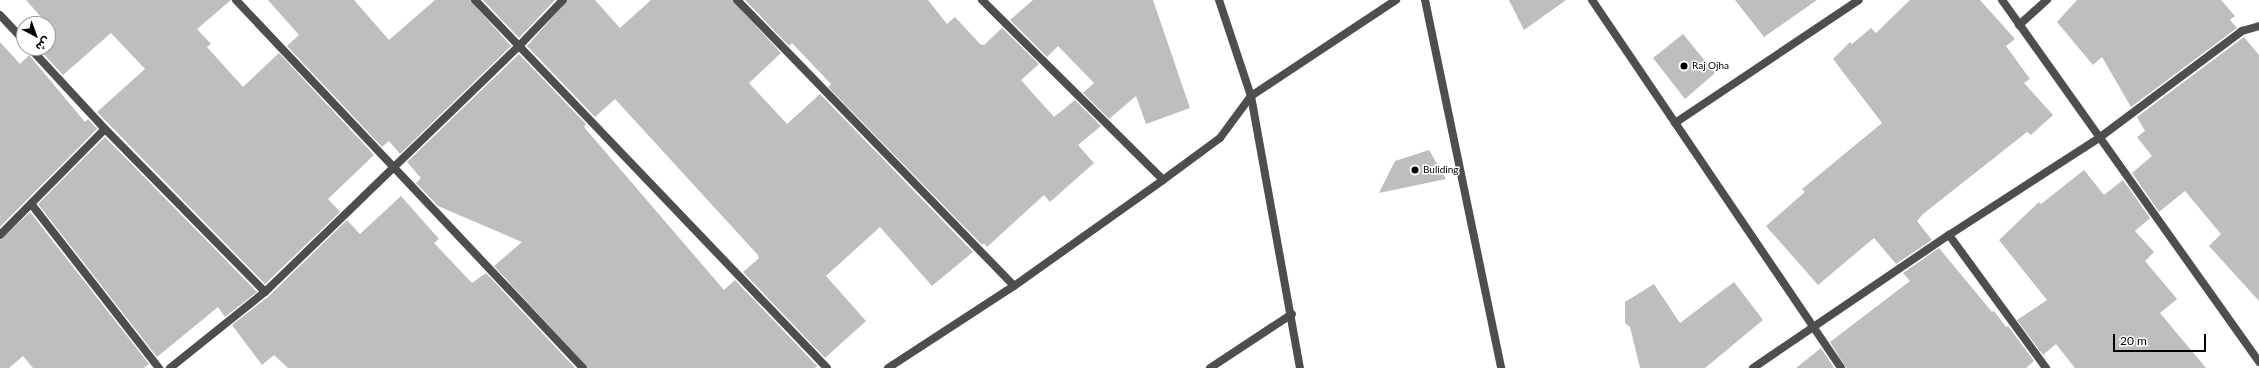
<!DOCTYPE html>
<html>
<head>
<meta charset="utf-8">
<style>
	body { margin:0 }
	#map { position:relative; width:2259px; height:368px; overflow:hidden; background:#fff; font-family:Lato,"Noto Sans Arabic",sans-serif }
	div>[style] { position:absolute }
	.building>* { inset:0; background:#bebebe }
	.minor>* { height:8px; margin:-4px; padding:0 4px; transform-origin:4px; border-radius:4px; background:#4e4e4e }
	.tertiary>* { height:8px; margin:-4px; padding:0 4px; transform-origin:4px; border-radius:4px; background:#4e4e4e }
	.dots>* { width:11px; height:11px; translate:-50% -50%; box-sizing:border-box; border:2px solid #fff; border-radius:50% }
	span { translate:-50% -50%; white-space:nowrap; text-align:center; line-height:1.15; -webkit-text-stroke:3px #fff; paint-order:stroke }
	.poi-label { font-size:10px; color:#000 }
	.left { translate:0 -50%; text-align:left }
	.north { position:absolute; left:16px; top:16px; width:40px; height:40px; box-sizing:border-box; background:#fff; border:1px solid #999; border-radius:50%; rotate:139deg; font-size:11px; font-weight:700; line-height:16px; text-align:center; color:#000 }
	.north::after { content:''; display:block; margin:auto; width:14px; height:18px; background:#000; clip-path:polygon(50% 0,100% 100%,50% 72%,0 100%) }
	.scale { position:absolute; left:2113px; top:334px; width:93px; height:18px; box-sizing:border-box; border:2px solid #000; border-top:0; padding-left:5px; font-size:12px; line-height:14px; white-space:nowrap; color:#000; -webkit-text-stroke:3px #fff; paint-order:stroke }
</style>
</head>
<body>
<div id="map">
	<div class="building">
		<div style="clip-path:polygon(26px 0,231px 0,197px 29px,211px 44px,207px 47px,243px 87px,279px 53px,374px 155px,328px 199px,340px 212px,265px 284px,97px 112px,145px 69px,111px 33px,63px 75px,38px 48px,48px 48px,48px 39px,55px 33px)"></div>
		<div style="clip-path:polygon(268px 0,354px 0,389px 40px,435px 0,470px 0,511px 46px,400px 154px,389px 141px,382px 147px,287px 46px,299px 35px)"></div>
		<div style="clip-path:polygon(483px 0,555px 0,519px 38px)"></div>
		<div style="clip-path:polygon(568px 0,595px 0,620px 28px,651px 0,732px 0,781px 53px,749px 83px,787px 124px,820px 94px,973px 252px,932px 286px,880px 227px,826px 276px,866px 321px,825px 358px,743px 272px,759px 258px,757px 254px,615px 99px,595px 117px,527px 46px)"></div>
		<div style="clip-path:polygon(745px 0,928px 0,947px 24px,955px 17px,980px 44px,984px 45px,1002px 28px,1039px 64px,1021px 80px,1054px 117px,1075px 100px,1101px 126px,1078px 145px,1094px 163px,1050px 202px,1044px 195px,987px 247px,984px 243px,982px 245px,828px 87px,831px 84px,792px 43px,789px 46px)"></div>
		<div style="clip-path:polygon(1033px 0,1153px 0,1190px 108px,1146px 124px,1136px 96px,1109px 119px,1083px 93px,1094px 83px,1058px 46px,1047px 57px,1010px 20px)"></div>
		<div style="clip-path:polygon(1509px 0,1566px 0,1524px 30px)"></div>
		<div style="clip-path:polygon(1735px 0,1817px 0,1764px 37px)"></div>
		<div style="clip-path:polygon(1910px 0,1980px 0,2015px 39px,2006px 46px,2030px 79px,2024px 83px,2053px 115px,2031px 135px,2027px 132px,1923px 214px,1917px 221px,1932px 240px,1896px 264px,1874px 238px,1818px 285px,1766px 226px,1805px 192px,1802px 189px,1882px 123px,1833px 59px,1850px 42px,1852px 44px,1871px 28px,1876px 33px)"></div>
		<div style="clip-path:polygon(2077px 0,2221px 0,2235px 16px,2230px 20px,2237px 28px,2131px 107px,2102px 57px,2093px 65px,2057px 22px)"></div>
		<div style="clip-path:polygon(1683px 34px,1715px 73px,1685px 99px,1653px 58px)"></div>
		<div style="clip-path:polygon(2244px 37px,2259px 55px,2259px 301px,2209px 246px,2221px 234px,2185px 191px,2159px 212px,2132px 173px,2152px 156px,2137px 137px,2145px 131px,2137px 117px)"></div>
		<div style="clip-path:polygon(0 42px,20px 64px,29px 55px,85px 122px,88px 119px,97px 129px,0 227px)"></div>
		<div style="clip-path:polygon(519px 54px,586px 124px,584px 127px,724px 290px,735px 280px,817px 366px,815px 368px,588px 368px,494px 266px,522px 242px,438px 206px,416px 183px,421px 178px,407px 162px)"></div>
		<div style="clip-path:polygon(105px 137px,257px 292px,225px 317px,218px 307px,157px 357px,38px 204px)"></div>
		<div style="clip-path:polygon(1429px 150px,1446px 179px,1379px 193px,1395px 161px)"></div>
		<div style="clip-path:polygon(2084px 170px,2104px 195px,2123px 180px,2150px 218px,2135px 231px,2154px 252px,2145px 261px,2177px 299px,2160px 313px,2206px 368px,2075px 368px,2056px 344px,2043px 355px,2017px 320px,2047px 300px,1999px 240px,2039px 202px,2041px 204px)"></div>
		<div style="clip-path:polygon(401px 196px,439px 239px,434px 243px,472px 283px,486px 273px,575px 368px,288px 368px,274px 355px,262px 365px,232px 325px,269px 296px,347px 220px,360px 234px)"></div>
		<div style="clip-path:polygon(30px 212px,149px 364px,143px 368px,33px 368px,23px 356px,9px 368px,0 368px,0 240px)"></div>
		<div style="clip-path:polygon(1939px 248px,1992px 312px,1994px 311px,2006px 327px,2008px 326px,2034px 361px,2026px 368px,1846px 368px,1830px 342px,1910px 281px,1903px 273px)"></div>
		<div style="clip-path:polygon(1734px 282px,1763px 320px,1705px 368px,1640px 368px,1630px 327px,1625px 323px,1625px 302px,1654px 284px,1680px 323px)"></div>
		<div style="clip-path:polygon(1821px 348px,1834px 368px,1796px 368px)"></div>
	</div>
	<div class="minor">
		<div style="left:236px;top:0;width:506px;rotate:46.68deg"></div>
		<div style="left:475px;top:0;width:509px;rotate:46.27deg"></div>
		<div style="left:737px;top:0;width:398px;rotate:45.9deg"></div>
		<div style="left:982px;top:0;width:255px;rotate:44.8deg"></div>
		<div style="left:1425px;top:0;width:376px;rotate:78.3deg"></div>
		<div style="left:1592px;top:0;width:444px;rotate:55.9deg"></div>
		<div style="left:2002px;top:0;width:444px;rotate:54.6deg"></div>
		<div style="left:0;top:15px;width:35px;rotate:47deg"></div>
		<div style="left:2019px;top:25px;width:38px;rotate:-42deg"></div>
		<div style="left:30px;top:48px;width:110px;rotate:47.2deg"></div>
		<div style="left:105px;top:129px;width:228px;rotate:45.5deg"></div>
		<div style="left:1675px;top:123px;width:221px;rotate:-33.8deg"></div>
		<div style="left:32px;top:205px;width:207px;rotate:52.1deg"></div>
		<div style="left:0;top:235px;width:149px;rotate:-45.3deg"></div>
		<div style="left:1949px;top:235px;width:165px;rotate:53.9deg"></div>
		<div style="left:170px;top:368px;width:122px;rotate:-38.7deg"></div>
		<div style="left:265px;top:292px;width:352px;rotate:-44.1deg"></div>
		<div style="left:518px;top:47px;width:65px;rotate:-46.2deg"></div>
		<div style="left:1210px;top:368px;width:98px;rotate:-33.4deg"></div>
		<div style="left:1753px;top:368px;width:237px;rotate:-34.2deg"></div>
		<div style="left:1949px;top:235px;width:179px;rotate:-32.9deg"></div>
		<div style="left:2099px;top:138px;width:179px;rotate:-36.8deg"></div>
		<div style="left:2242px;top:31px;width:18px;rotate:-16deg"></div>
	</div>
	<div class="tertiary">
		<div style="left:1219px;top:0;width:101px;rotate:71.6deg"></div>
		<div style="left:1251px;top:96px;width:276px;rotate:79.8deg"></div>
		<div style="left:888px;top:368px;width:150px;rotate:-33.1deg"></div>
		<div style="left:1014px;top:286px;width:183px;rotate:-35.4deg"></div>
		<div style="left:1163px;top:180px;width:71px;rotate:-36.4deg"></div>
		<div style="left:1220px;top:138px;width:52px;rotate:-53.6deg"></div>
		<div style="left:1251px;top:96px;width:174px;rotate:-33.5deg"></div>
	</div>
	<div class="dots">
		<div style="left:1684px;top:66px;background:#000"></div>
		<div style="left:1415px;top:170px;background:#000"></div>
	</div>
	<div class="poi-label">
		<span class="left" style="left:1692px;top:66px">Raj Ojha</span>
		<span class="left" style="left:1423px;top:170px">Buliding</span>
	</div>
	<div class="north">ش</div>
	<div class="scale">20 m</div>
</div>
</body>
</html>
